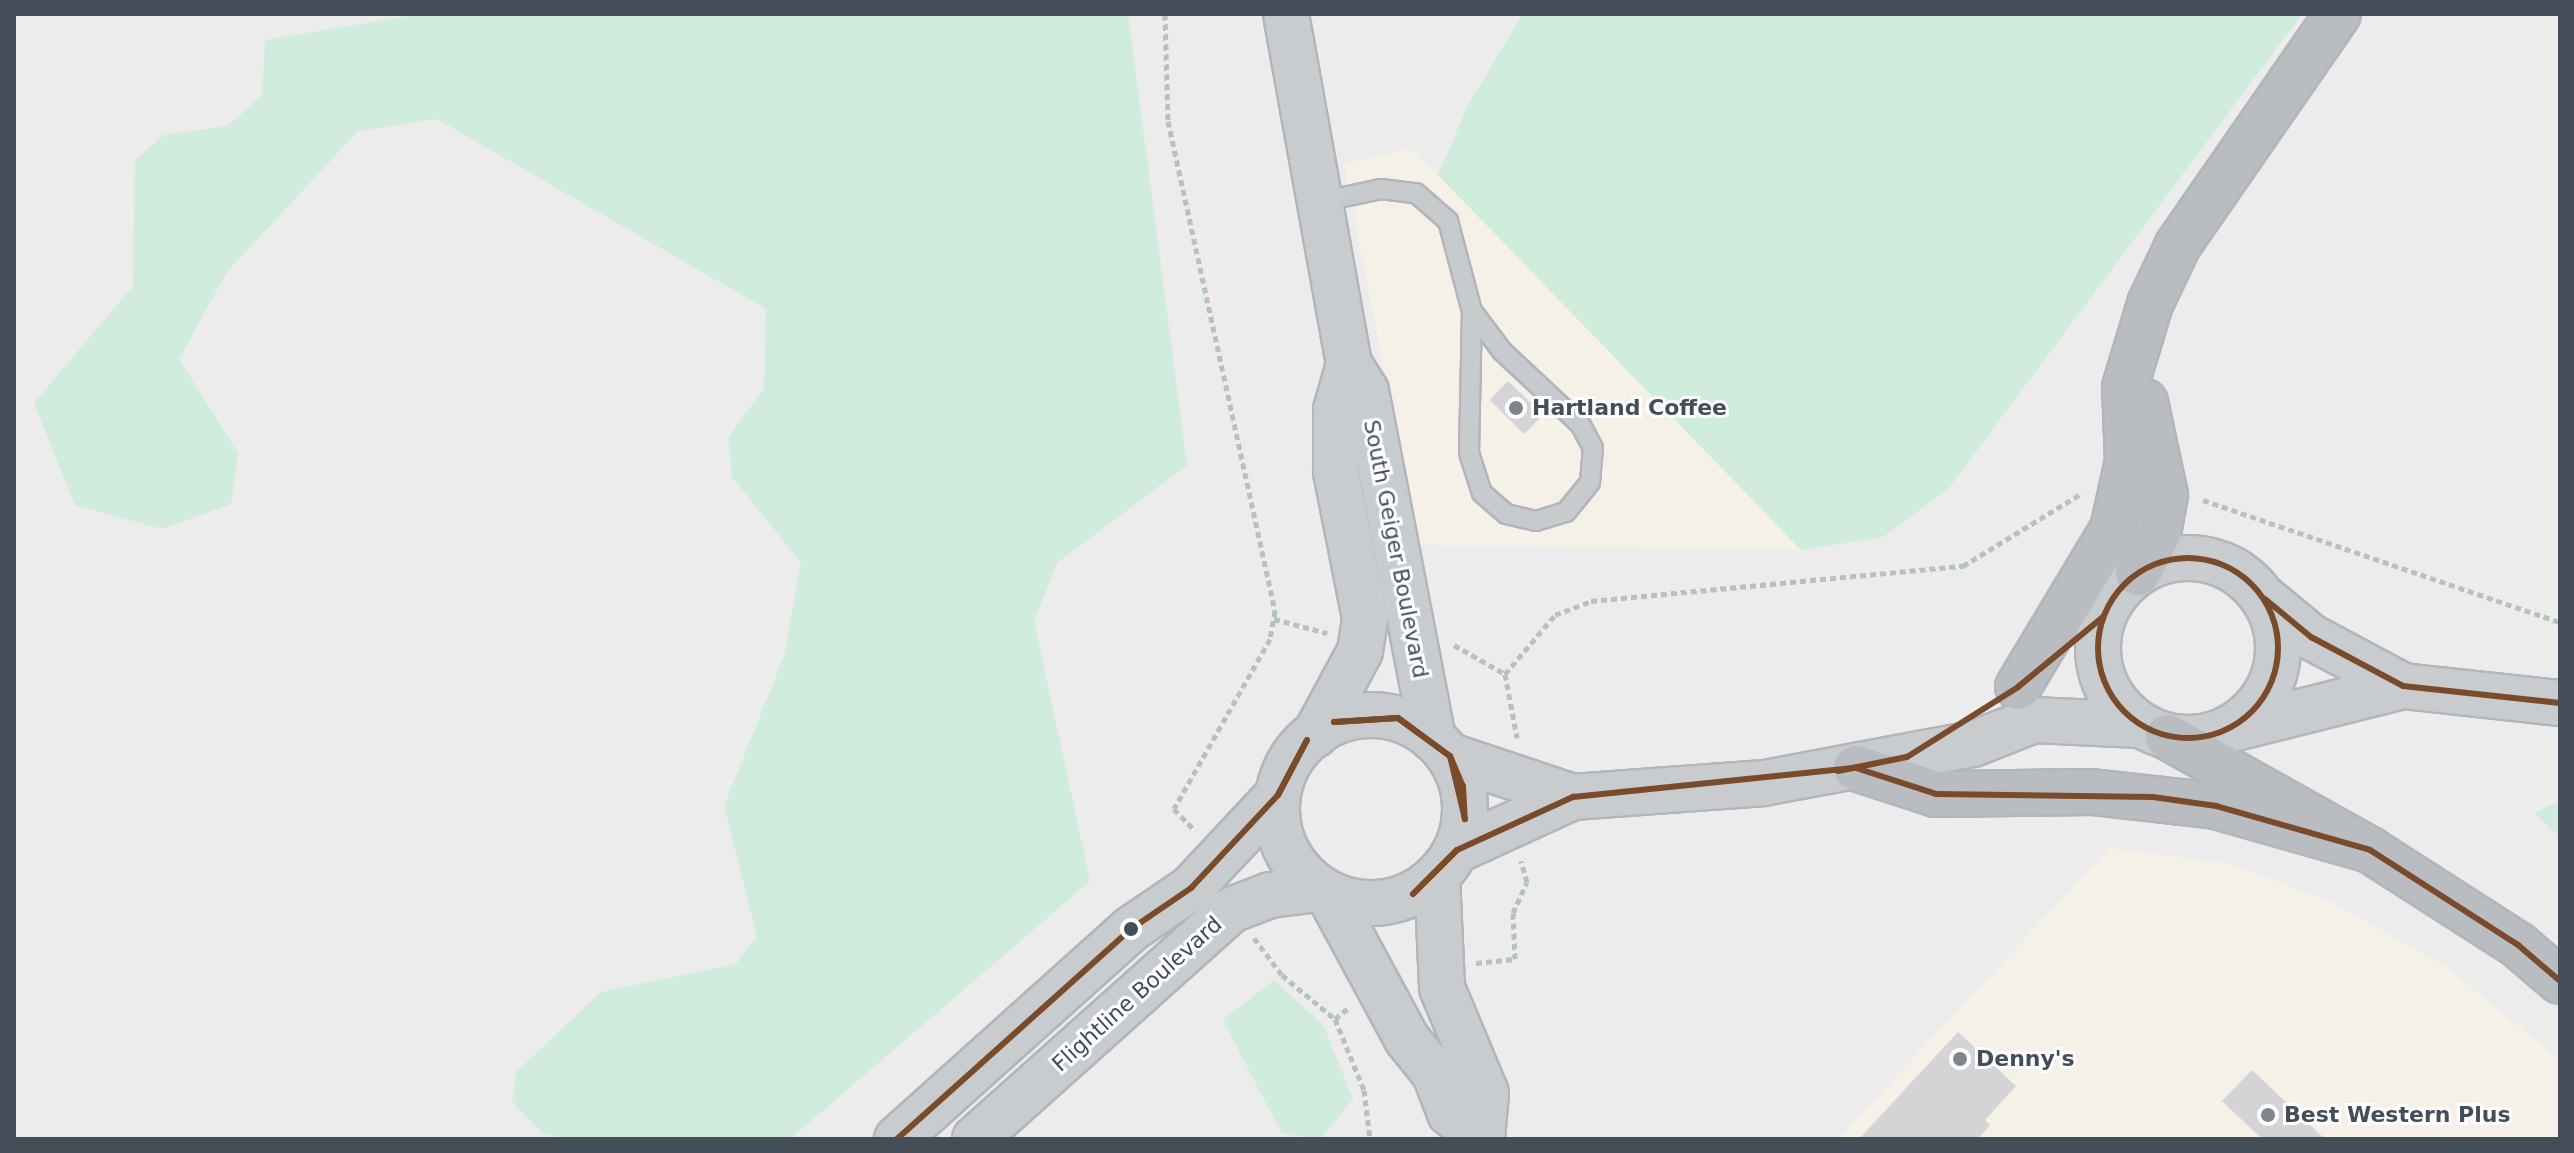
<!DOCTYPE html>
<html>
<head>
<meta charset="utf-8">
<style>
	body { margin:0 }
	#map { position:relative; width:2574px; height:1153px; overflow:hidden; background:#edecec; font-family:"DejaVu Sans",sans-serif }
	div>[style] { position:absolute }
	.commercial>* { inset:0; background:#f5f1e7 }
	.green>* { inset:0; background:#d0ecdc }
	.building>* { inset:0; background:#d4d4d6 }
	.path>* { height:5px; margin-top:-2.5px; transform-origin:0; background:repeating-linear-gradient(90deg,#b5c2be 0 6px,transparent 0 10px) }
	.roads { filter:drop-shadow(2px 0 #b2b6bc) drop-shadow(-2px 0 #b2b6bc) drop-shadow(0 2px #b2b6bc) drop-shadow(0 -2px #b2b6bc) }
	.lane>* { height:18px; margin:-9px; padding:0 9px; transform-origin:9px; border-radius:9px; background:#c8cbcd }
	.secondary>* { height:44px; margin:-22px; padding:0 22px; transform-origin:22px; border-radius:22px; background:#c9cccf }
	.secondary>.ring { margin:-22px; padding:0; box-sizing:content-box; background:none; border:44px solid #c9cccf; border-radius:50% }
	.highway>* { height:44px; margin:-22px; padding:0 22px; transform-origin:22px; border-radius:22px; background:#b9bdc2 }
	.bus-1>* { height:6px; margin:-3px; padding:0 3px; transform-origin:3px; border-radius:3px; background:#7a4b2a }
	.bus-1>.ring { margin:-3px; padding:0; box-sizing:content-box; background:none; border:6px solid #7a4b2a; border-radius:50% }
	.dots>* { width:22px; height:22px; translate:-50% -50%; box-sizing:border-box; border:4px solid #fff; border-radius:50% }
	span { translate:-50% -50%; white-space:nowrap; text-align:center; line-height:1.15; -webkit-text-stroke:6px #fff; paint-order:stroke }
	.poi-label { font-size:22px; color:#444e58; font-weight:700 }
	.left { translate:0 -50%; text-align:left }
	.street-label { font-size:22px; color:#444e58 }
	.frame { position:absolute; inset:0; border:16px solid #444e58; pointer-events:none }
</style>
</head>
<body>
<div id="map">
	<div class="commercial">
		<div style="clip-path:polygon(1409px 149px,1438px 175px,1801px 550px,1418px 545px,1344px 164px)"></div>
		<div style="clip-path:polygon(2109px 848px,2226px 863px,2328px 900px,2445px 966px,2560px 1060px,2560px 1139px,1838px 1139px)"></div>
	</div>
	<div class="green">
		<div style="clip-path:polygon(421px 14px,1128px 14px,1187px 465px,1058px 562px,1034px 621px,1090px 881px,790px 1139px,564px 1139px,544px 1134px,512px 1102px,516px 1072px,601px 992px,736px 964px,757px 936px,724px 806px,784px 656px,801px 563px,732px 477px,728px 438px,764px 388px,766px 309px,437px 119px,358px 131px,227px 272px,179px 359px,238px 453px,231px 504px,162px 529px,75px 505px,34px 403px,133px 286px,135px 160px,164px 135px,228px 126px,262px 95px,265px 40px)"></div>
		<div style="clip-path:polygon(1523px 14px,2302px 14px,1949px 488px,1883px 537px,1801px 550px,1438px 175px,1468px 105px)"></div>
		<div style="clip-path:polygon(2560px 800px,2560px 837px,2534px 813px)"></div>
		<div style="clip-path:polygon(1274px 980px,1324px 1026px,1353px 1099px,1321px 1139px,1282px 1134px,1223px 1020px)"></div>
	</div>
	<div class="building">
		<div style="clip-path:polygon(1508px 381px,1543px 415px,1524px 434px,1490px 400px)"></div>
		<div style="clip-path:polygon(1958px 1032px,2016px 1086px,1985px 1120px,1990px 1125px,1978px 1139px,1859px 1139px)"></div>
		<div style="clip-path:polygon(2252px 1070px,2325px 1139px,2262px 1139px,2222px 1101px)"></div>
	</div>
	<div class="path">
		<div style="left:1165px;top:14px;width:107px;rotate:88.4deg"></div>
		<div style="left:1168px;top:121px;width:502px;rotate:77.68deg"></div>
		<div style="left:1275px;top:611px;width:28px;rotate:100deg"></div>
		<div style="left:1270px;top:639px;width:195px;rotate:119.5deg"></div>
		<div style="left:1174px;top:809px;width:30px;rotate:46deg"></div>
		<div style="left:2203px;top:500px;width:377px;rotate:18.9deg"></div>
		<div style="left:1274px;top:619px;width:55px;rotate:14.8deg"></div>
		<div style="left:1454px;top:645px;width:59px;rotate:29.6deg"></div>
		<div style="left:1505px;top:674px;width:65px;rotate:79.4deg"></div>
		<div style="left:1505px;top:674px;width:77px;rotate:-49.7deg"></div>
		<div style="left:1555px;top:615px;width:39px;rotate:-21deg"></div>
		<div style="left:1591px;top:601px;width:374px;rotate:-5.4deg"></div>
		<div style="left:1963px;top:566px;width:140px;rotate:-31.5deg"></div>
		<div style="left:1254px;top:938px;width:46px;rotate:52.9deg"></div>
		<div style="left:1282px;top:975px;width:69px;rotate:39.7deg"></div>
		<div style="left:1335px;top:1019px;width:77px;rotate:67.8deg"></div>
		<div style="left:1364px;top:1090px;width:49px;rotate:83deg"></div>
		<div style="left:1476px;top:963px;width:39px;rotate:-6deg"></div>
		<div style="left:1515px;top:959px;width:46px;rotate:-92.5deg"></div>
		<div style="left:1513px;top:913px;width:34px;rotate:-66deg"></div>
		<div style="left:1527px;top:882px;width:22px;rotate:-106deg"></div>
		<div style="left:1335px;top:1019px;width:19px;rotate:-39deg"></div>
	</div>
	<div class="roads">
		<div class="lane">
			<div style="left:1320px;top:202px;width:62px;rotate:-12deg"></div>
			<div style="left:1381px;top:189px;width:35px;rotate:7deg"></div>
			<div style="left:1416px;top:193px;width:43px;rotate:41.2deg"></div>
			<div style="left:1448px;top:221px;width:93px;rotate:75.1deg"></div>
			<div style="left:1472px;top:311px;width:142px;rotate:91.2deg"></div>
			<div style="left:1469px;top:453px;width:42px;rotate:72deg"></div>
			<div style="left:1482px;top:493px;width:32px;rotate:41deg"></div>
			<div style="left:1506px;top:514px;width:31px;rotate:13deg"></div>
			<div style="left:1536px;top:521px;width:31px;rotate:-17deg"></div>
			<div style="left:1566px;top:512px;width:38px;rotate:-51deg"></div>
			<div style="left:1590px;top:482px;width:34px;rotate:-85deg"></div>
			<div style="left:1593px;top:448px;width:27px;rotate:-118deg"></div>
			<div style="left:1580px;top:424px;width:107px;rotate:-136.9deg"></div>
			<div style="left:1502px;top:351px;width:50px;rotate:-126.9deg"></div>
		</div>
		<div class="secondary">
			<div style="left:1286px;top:14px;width:356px;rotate:79.8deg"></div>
			<div style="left:1349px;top:364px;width:32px;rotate:58deg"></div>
			<div style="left:1366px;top:391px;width:354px;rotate:79.1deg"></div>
			<div class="ring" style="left:2098px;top:558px;width:136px;height:136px"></div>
			<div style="left:2265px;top:599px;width:60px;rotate:39.6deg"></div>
			<div style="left:2311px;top:637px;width:104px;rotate:28deg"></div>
			<div style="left:2403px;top:686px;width:158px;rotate:6.2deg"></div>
			<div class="ring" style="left:1277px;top:715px;width:144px;height:144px"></div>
			<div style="left:2228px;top:730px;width:180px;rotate:-14.1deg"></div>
			<div style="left:1315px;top:735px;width:95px;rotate:-61.8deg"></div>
			<div style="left:1360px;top:651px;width:33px;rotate:-81deg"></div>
			<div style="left:1365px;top:618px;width:150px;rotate:-101.2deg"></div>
			<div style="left:1336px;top:471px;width:61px;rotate:-90deg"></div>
			<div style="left:1336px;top:410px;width:48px;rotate:-74.2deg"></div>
			<div style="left:1450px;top:756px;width:130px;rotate:18.4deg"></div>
			<div style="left:1573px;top:797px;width:192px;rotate:-4.2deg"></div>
			<div style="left:1764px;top:783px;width:213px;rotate:-10.6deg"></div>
			<div style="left:1973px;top:744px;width:66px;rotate:-21.5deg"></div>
			<div style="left:2034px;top:720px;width:105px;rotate:2.7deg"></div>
			<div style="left:1457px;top:850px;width:128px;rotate:-24.6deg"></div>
			<div style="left:1437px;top:876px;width:112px;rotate:87.4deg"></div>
			<div style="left:1442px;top:988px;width:114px;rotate:67.3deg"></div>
			<div style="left:1486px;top:1093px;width:46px;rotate:95deg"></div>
			<div style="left:1328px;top:893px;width:166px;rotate:61.6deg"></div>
			<div style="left:1407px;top:1039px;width:45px;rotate:51.3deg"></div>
			<div style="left:1435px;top:1074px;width:42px;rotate:69deg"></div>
			<div style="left:1450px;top:1113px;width:40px;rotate:40deg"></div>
			<div style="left:897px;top:1139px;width:314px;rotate:-41.9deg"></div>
			<div style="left:1131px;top:929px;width:73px;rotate:-34.3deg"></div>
			<div style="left:1191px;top:888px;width:127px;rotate:-46.9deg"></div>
			<div style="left:975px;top:1139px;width:343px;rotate:-41.8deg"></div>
			<div style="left:1231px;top:910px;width:42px;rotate:-21deg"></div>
			<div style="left:1270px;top:895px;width:49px;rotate:-7deg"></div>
		</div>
		<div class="highway">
			<div style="left:2138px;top:573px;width:44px;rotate:-62.9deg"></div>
			<div style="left:2158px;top:534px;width:40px;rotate:-80deg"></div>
			<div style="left:2165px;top:495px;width:95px;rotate:-102.1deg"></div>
			<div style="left:2018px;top:687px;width:184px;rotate:-59deg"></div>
			<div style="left:2113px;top:529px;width:70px;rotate:-77.6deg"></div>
			<div style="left:2128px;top:461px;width:74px;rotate:-92.3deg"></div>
			<div style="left:2125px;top:387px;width:87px;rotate:-73.2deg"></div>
			<div style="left:2150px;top:304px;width:65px;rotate:-64.6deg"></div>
			<div style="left:2178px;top:245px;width:281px;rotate:-55.3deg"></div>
			<div style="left:2168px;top:737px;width:231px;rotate:29.2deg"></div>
			<div style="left:2370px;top:850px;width:176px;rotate:32.7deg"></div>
			<div style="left:2518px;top:945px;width:55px;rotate:40.6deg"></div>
			<div style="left:1856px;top:768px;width:84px;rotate:18deg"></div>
			<div style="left:1936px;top:794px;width:156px;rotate:-0.7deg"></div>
			<div style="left:2092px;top:792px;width:125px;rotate:6.4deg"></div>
			<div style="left:2216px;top:806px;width:160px;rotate:15.9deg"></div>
		</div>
	</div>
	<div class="bus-1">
		<div class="ring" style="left:2098px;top:558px;width:174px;height:174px"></div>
		<div style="left:2265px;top:599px;width:60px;rotate:39.6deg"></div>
		<div style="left:2311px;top:637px;width:104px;rotate:28deg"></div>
		<div style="left:2403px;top:686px;width:158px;rotate:6.2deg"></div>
		<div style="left:1398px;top:718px;width:64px;rotate:36.2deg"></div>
		<div style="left:1398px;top:718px;width:64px;rotate:36.2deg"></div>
		<div style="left:1334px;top:722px;width:64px;rotate:-3.6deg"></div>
		<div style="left:1334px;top:722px;width:64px;rotate:-3.6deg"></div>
		<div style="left:1450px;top:756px;width:33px;rotate:67deg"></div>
		<div style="left:1463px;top:786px;width:33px;rotate:87deg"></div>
		<div style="left:1450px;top:756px;width:65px;rotate:76.6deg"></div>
		<div style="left:1838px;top:771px;width:70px;rotate:-11.5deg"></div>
		<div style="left:1907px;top:757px;width:131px;rotate:-32.2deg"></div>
		<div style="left:2018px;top:687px;width:110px;rotate:-39.5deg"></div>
		<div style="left:1278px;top:795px;width:62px;rotate:-62.2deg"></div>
		<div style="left:1278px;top:795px;width:62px;rotate:-62.2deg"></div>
		<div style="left:1457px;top:850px;width:128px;rotate:-24.6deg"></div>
		<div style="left:1573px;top:797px;width:284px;rotate:-5.9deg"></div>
		<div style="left:1856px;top:768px;width:84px;rotate:18deg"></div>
		<div style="left:1936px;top:794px;width:217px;rotate:0.8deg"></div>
		<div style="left:2153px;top:797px;width:64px;rotate:8.1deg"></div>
		<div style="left:2216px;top:806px;width:160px;rotate:15.9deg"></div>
		<div style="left:2370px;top:850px;width:176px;rotate:32.7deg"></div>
		<div style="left:2518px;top:945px;width:55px;rotate:40.6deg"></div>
		<div style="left:1413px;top:894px;width:62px;rotate:-45deg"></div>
		<div style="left:1413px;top:894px;width:62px;rotate:-45deg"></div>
		<div style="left:897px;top:1139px;width:314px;rotate:-41.9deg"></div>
		<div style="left:1131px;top:929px;width:73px;rotate:-34.3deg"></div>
		<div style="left:1191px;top:888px;width:127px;rotate:-46.9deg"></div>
	</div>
	<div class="dots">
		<div style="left:1516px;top:408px;background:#7f858c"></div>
		<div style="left:1131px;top:929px;background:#444e58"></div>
		<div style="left:1960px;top:1059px;background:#7f858c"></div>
		<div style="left:2268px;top:1115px;background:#7f858c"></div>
	</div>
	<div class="poi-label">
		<span class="left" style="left:1532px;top:408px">Hartland Coffee</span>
		<span class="left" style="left:1976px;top:1059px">Denny's</span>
		<span class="left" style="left:2284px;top:1115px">Best Western Plus</span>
	</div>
	<div class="street-label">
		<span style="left:1396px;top:549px;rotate:79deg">South Geiger Boulevard</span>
		<span style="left:1137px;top:994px;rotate:-42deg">Flightline Boulevard</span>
	</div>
	<div class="frame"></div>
</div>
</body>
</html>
